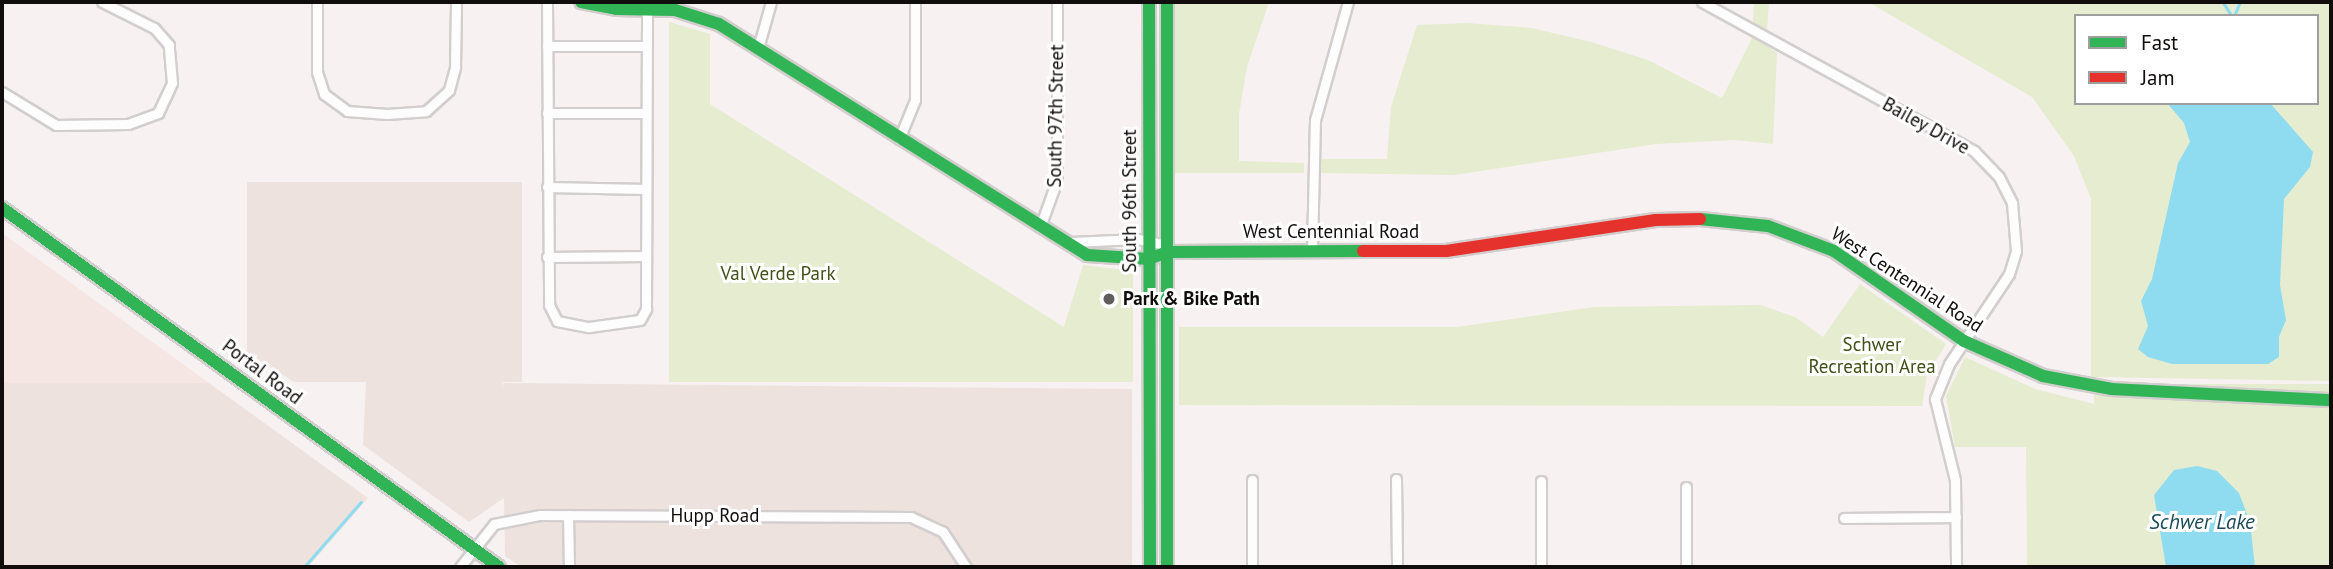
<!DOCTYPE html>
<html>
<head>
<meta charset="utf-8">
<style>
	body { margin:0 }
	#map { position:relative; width:2333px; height:569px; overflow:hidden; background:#f7f2f1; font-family:"PT Sans",sans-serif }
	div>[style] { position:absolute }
	.commercial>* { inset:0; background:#f5e5e3 }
	.built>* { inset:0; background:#ede2de }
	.green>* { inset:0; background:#e5eccf }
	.water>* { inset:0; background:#8fdcf0 }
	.stream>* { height:2.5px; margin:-1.25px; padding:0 1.25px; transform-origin:1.25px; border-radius:1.25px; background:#8fdcf0 }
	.roads { filter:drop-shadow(2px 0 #d2cecd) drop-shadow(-2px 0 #d2cecd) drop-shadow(0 2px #d2cecd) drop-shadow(0 -2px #d2cecd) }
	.street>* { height:9px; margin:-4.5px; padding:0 4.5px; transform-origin:4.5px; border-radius:4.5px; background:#fefdfd }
	.fast>* { height:12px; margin:-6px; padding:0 6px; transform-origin:6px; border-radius:6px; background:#30b455 }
	.jam>* { height:12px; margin:-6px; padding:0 6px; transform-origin:6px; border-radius:6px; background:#e5322d }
	.dots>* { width:19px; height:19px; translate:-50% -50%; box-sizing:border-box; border:4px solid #fff; border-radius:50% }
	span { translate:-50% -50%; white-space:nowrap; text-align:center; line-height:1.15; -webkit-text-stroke:6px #fff; paint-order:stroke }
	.street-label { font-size:19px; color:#100d0c }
	.park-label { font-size:19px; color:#425117 }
	.poi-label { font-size:19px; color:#100d0c; font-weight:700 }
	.left { translate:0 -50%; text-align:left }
	.water-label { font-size:21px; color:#1a4b57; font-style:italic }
	.frame { position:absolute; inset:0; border:4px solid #100d0c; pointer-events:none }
	.legend { position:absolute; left:2074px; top:14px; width:245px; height:91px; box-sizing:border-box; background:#fff; border:2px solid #9f9e9e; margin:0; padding:9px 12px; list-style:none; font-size:21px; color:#100d0c }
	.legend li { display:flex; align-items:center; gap:14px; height:35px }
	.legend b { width:35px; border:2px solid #9f9e9e }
</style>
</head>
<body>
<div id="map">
	<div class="commercial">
		<div style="clip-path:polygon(2px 233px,209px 383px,2px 383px)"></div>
	</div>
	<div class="built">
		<div style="clip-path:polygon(247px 182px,522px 182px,522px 382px,502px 382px,502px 389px,503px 383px,1132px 389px,1132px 567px,521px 567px,505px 556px,504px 498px,469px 522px,363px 445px,366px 382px,294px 382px,247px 352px)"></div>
		<div style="clip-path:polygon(2px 383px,209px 383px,368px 498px,308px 567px,2px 567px)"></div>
	</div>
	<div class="green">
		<div style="clip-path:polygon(1175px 2px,1269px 2px,1247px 67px,1239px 114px,1239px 161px,1304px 163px,1304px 173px,1175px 173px)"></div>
		<div style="clip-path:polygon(1754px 2px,1769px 2px,1766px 45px,1777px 53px,1773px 144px,1735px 140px,1656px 144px,1455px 175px,1321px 173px,1321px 159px,1387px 159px,1391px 107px,1417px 25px,1467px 23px,1532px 28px,1591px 42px,1648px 60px,1722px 98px,1752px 38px)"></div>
		<div style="clip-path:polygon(evenodd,1868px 2px,2331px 2px,2331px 381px,2091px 377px,2091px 199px,2074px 156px,2032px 97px,1868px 2px,2076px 16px,2317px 16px,2317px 103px,2076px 103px,2076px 16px)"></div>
		<div style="clip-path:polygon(669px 22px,710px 34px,710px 104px,1064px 327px,1083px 265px,1133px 271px,1133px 382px,669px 382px)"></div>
		<div style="clip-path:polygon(1860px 284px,1946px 344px,1927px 375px,1922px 406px,1179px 405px,1179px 327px,1457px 327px,1594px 307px,1761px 305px,1795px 317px,1823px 337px)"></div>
		<div style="clip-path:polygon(1965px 357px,2035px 389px,2094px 404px,2094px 384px,2331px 384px,2331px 567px,2027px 567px,2026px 447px,1955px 447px,1946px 396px)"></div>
	</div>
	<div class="water">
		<div style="clip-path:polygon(2167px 103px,2270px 103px,2313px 152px,2310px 167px,2284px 199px,2280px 285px,2286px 320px,2279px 337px,2279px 357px,2268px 364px,2172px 364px,2148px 357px,2138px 349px,2148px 326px,2141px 301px,2152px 279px,2178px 163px,2190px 142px,2184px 123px)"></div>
		<div style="clip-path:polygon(2197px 466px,2217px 471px,2239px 493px,2250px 522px,2255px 567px,2166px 567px,2154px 495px,2174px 470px)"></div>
	</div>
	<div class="stream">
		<div style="left:2223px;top:2px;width:17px;rotate:57deg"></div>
		<div style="left:2234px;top:16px;width:15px;rotate:-67deg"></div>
		<div style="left:304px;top:567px;width:86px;rotate:-48.8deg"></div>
	</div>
	<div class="roads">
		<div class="street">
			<div style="left:317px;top:2px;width:70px;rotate:90deg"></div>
			<div style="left:317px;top:72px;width:23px;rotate:72deg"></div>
			<div style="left:324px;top:94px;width:29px;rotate:36deg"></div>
			<div style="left:347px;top:111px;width:40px;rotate:4.3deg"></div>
			<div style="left:387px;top:114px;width:39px;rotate:-4deg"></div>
			<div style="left:426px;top:111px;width:31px;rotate:-42deg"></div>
			<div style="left:449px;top:90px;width:24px;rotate:-75deg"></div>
			<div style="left:455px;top:67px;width:65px;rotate:-89.1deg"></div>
			<div style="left:547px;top:2px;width:303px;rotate:89.6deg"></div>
			<div style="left:549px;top:305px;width:18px;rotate:63deg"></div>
			<div style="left:557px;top:321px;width:33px;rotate:11deg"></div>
			<div style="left:589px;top:327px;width:51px;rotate:-7.8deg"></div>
			<div style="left:640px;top:320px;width:13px;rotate:-61deg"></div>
			<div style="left:646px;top:309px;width:300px;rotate:-89.8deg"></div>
			<div style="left:1702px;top:2px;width:310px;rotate:28.7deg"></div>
			<div style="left:1974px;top:151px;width:36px;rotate:46deg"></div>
			<div style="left:1999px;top:177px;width:29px;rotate:63deg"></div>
			<div style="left:2012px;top:203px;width:48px;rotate:85.2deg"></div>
			<div style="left:2016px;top:251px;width:24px;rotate:107deg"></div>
			<div style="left:2009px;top:274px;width:108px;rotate:123.7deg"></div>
			<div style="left:1949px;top:364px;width:38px;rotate:112deg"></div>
			<div style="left:1935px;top:399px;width:83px;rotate:76.1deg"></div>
			<div style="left:1955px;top:480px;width:87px;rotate:89.3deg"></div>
			<div style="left:547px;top:46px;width:99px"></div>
			<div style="left:758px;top:48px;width:48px;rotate:-74.2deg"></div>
			<div style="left:2px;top:92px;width:63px;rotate:31.4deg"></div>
			<div style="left:56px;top:125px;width:72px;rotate:-0.8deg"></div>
			<div style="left:128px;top:124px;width:32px;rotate:-20deg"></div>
			<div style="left:158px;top:113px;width:33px;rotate:-65deg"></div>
			<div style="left:172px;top:83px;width:38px;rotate:-95deg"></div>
			<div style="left:169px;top:45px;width:23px;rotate:-131deg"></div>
			<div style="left:154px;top:28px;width:58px;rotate:-153.4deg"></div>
			<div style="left:547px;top:113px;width:99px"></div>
			<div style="left:899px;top:139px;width:42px;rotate:-67.7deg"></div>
			<div style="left:915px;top:100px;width:98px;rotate:-90deg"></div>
			<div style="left:547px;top:187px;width:99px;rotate:1.2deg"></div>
			<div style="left:1040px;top:227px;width:50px;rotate:-70.1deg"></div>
			<div style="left:1057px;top:180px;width:178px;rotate:-90deg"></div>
			<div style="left:1071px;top:242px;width:67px;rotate:-2.6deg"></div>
			<div style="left:1138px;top:239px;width:24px;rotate:12deg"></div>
			<div style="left:1161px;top:244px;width:10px;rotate:53deg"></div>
			<div style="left:1312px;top:251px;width:131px;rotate:-88.7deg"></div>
			<div style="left:1315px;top:120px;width:123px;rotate:-74.4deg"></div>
			<div style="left:547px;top:257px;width:99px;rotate:-0.6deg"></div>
			<div style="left:1396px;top:479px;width:88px;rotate:89.3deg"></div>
			<div style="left:1252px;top:480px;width:87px;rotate:90deg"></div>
			<div style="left:1541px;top:481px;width:86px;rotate:90deg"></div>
			<div style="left:1686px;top:487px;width:80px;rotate:90deg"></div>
			<div style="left:568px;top:515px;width:52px;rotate:88.9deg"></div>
			<div style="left:1844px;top:518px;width:112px;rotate:-0.5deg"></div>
			<div style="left:460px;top:567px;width:55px;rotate:-51.7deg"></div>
			<div style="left:494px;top:524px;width:47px;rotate:-11.1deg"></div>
			<div style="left:540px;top:515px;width:371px;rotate:0.3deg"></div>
			<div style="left:911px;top:517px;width:35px;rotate:25deg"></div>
			<div style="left:943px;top:532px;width:42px;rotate:56.7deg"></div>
		</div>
		<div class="fast">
			<div style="left:581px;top:2px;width:36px;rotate:11deg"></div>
			<div style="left:616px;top:9px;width:59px;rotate:1deg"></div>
			<div style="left:675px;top:10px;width:46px;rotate:17.7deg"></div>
			<div style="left:719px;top:24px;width:434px;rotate:32.1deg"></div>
			<div style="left:1087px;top:255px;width:62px;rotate:3.7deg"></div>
			<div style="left:1149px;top:259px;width:19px;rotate:-21deg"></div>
			<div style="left:1167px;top:252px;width:196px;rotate:-0.3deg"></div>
			<div style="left:1149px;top:2px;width:565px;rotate:89.9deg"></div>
			<div style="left:1167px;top:2px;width:565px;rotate:90deg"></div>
			<div style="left:2px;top:208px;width:613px;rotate:35.84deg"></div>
			<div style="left:1700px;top:219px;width:68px;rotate:5.9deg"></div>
			<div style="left:1768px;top:226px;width:71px;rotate:20.7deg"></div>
			<div style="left:1834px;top:251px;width:158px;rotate:34.7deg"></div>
			<div style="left:1964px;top:341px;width:86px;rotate:23.9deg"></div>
			<div style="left:2043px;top:376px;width:70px;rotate:10.7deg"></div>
			<div style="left:2112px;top:389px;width:219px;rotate:2.9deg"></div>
		</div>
		<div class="jam">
			<div style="left:1363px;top:251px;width:83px"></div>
			<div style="left:1446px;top:251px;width:212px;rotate:-8.4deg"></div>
			<div style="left:1656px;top:220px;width:44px;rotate:-1.3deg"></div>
		</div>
	</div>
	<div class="dots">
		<div style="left:1109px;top:299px;background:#615d5c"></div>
	</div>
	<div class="street-label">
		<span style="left:1056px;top:116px;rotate:-89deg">South 97th Street</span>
		<span style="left:1926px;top:126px;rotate:29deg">Bailey Drive</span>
		<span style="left:1130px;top:201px;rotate:-90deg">South 96th Street</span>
		<span style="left:1331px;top:232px">West Centennial Road</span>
		<span style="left:1907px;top:280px;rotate:33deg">West Centennial Road</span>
		<span style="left:262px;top:372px;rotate:37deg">Portal Road</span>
		<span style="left:715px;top:516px">Hupp Road</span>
	</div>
	<div class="park-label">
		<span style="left:778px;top:274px">Val Verde Park</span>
		<span style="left:1872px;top:356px">Schwer<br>Recreation Area</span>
	</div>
	<div class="poi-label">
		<span class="left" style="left:1123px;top:299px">Park &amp; Bike Path</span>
	</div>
	<div class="water-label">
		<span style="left:2202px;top:522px">Schwer Lake</span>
	</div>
	<div class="frame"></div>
	<ul class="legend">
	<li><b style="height:9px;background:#30b455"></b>Fast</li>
	<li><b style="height:9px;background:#e5322d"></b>Jam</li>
	</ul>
</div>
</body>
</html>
